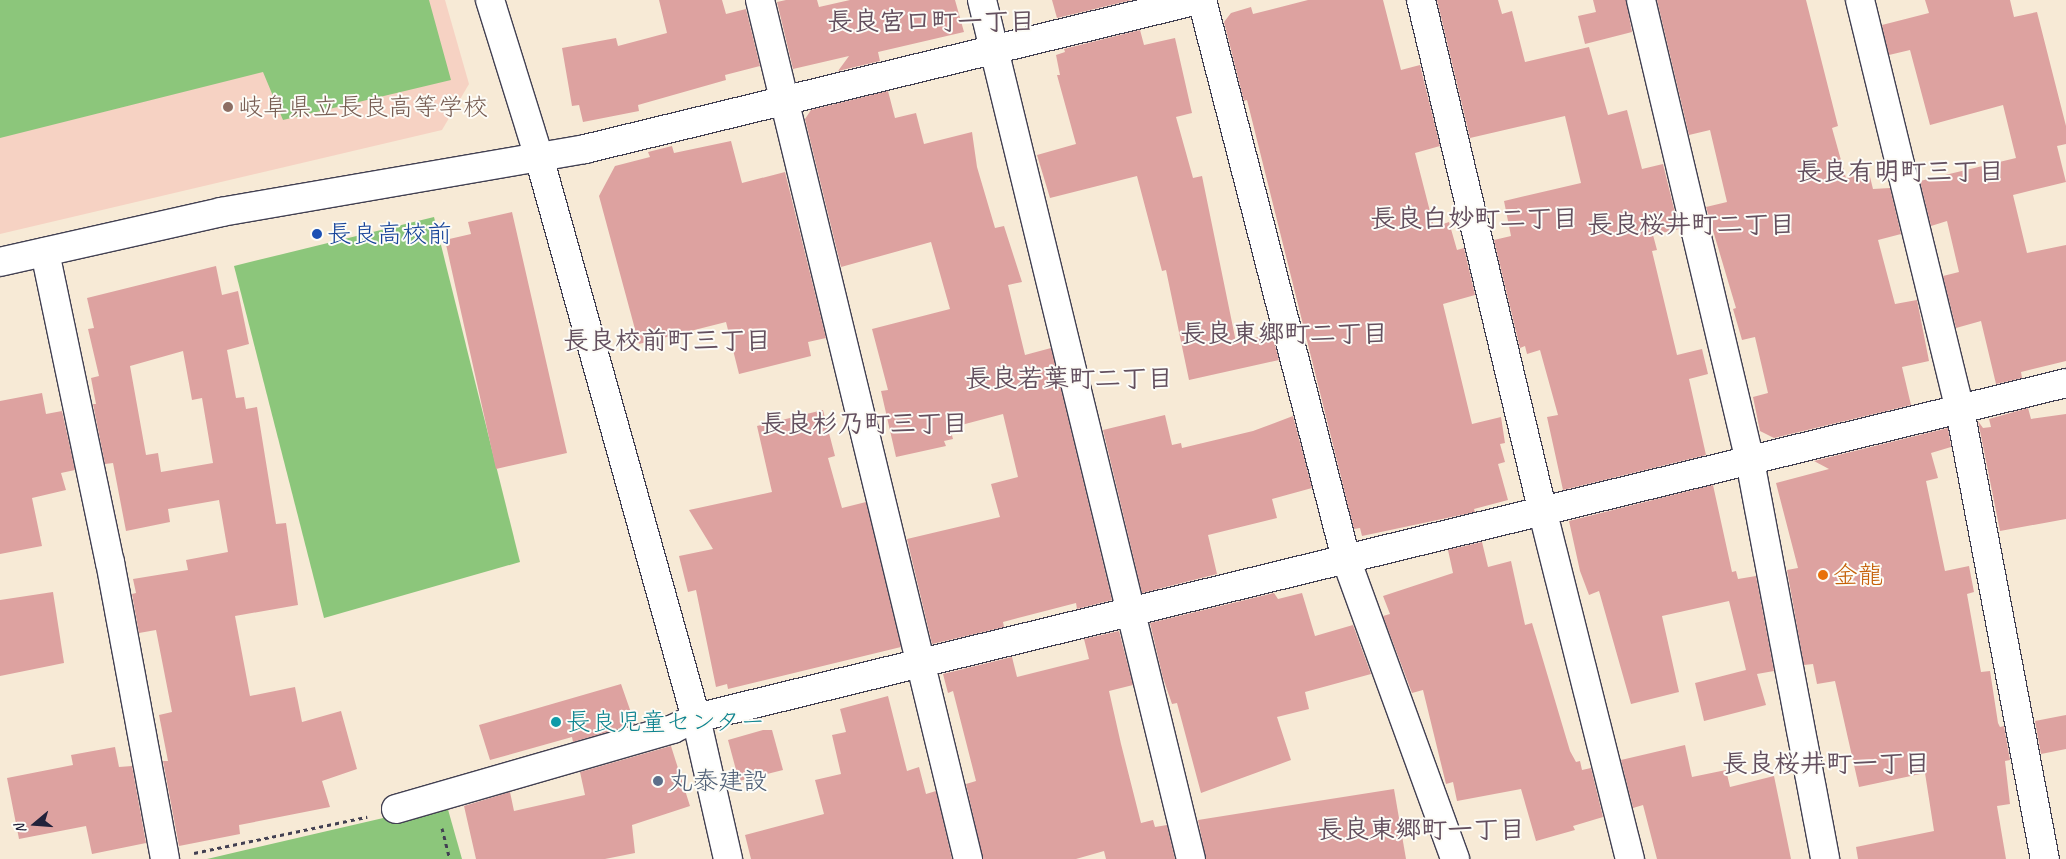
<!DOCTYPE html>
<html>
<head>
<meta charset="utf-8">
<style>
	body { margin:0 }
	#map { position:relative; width:2066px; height:859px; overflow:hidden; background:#f7ead6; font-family:Caveat,"Klee One",sans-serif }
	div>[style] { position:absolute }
	.built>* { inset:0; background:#f6d2c3 }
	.green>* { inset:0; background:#8cc67b }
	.building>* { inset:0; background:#dda2a0 }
	.path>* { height:3px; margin-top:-1.5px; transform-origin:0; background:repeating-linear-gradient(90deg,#424052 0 4px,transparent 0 8px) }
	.roads { filter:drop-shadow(1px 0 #424052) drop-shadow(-1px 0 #424052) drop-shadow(0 1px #424052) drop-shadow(0 -1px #424052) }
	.minor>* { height:28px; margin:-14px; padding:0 14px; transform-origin:14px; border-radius:14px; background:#fff }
	.dots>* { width:14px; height:14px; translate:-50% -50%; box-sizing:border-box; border:2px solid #fdfcf7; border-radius:50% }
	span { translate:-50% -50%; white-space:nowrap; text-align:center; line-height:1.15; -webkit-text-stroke:4px #fdfcf7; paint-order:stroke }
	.education-label { font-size:25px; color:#785e54 }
	.left { translate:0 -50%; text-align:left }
	.transit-label { font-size:25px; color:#164399 }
	.food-label { font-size:25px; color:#c56008 }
	.culture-label { font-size:25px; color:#0d838f }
	.service-label { font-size:25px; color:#4e5e75 }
	.neighbourhood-label { font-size:26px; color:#634f5e; font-weight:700 }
	.north { position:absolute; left:10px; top:799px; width:50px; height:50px; -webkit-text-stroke:4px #fdfcf7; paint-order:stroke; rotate:252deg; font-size:14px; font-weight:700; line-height:20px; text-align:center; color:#22223b }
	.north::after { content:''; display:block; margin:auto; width:18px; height:22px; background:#22223b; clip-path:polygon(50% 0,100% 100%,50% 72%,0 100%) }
</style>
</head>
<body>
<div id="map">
	<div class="built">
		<div style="clip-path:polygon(0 0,445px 0,469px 84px,442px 130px,0 234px)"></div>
	</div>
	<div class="green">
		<div style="clip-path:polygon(0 0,429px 0,451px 80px,283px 120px,263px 72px,0 138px)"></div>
		<div style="clip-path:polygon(434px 217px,520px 562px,324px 618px,234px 266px)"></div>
		<div style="clip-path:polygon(435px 806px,447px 806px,462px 859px,207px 859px)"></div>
	</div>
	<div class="building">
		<div style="clip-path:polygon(659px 0,722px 0,726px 14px,746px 9px,760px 66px,725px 75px,726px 80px,638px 105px,639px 111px,583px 122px,579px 105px,572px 106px,562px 48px,616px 38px,618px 46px,667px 33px)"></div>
		<div style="clip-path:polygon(786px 0,817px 0,819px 7px,850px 0,955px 0,964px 32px,878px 52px,880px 61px,838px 71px,849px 56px,793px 69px,777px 2px)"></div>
		<div style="clip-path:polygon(1052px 0,1132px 0,1057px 18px)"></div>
		<div style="clip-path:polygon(1308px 0,1383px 0,1401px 70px,1420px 65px,1440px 146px,1415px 153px,1434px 227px,1449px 222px,1457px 250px,1464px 248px,1475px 295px,1443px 304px,1472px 424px,1501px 417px,1505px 443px,1500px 444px,1505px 462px,1498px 464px,1508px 500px,1474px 509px,1475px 512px,1362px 536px,1360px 528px,1354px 529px,1247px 100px,1244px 101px,1224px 22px,1231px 13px,1251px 7px,1253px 14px)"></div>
		<div style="clip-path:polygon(1437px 0,1498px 0,1502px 14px,1512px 11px,1525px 62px,1589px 47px,1608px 115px,1627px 110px,1642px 169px,1663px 164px,1679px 229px,1653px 235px,1657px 250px,1652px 251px,1677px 355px,1702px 349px,1708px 374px,1689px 379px,1706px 455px,1563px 490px,1547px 417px,1558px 415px,1540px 350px,1527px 354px,1525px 346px,1520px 348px,1494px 240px,1511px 236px,1504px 201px,1581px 183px,1565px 116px,1470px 138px)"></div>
		<div style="clip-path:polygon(1593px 0,1626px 0,1632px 32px,1585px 44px,1578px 16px,1596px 12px)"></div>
		<div style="clip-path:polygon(1657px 0,1806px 0,1838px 126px,1832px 128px,1846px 178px,1869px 173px,1873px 189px,1890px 188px,1901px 234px,1878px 240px,1895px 304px,1917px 300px,1929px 361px,1902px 367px,1911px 405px,1774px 438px,1760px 431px,1753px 397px,1768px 393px,1755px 337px,1742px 340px,1733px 309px,1736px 308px,1706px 207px,1727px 202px,1710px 130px,1689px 135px)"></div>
		<div style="clip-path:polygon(1925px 0,2010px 0,2014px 17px,2037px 12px,2066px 126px,2066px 144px,2057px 146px,2066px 182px,2013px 195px,2027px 253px,2066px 245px,2066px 361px,2021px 372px,2022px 378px,1996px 384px,1981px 321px,1956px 328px,1943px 276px,1959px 272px,1947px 221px,1931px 226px,1920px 181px,2016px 158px,2003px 105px,1930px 125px,1910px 50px,1889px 55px,1882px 25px,1929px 13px)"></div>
		<div style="clip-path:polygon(1140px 30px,1144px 45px,1175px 38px,1192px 113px,1176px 117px,1193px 178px,1202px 176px,1236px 342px,1272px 334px,1279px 360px,1189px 380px,1166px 270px,1162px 271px,1137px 176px,1050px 198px,1037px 155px,1076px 144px,1057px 75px,1060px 75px,1056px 55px,1065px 52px,1064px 49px)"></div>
		<div style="clip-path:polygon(888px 91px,895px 118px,916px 113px,924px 144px,972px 132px,977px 167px,995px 228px,1004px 226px,1022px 282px,1008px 285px,1025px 355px,1051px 348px,1112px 600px,1077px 609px,1076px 603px,1003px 622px,1004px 627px,932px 644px,907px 539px,1000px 517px,991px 484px,1018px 477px,1003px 414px,950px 428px,953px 439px,944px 441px,946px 446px,896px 457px,881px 391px,888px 390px,872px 329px,950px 309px,931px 242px,841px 267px,805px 119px,811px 110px)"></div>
		<div style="clip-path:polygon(731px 141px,742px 183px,785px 172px,826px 338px,808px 342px,811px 356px,739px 374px,726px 322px,639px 344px,599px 196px,615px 166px,650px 157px,648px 152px,672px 146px,674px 153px)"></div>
		<div style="clip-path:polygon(512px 212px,567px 453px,496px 469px,445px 240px,471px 234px,468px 222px)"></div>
		<div style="clip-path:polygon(evenodd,216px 266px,222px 295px,238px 291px,249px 344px,227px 350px,236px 398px,244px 397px,246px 409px,257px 407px,276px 524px,286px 523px,298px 605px,235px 616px,250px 696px,295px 687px,302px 722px,341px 711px,357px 769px,322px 781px,330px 807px,239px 825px,240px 834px,179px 846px,163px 761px,168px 761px,159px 715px,172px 712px,156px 630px,139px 633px,132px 594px,136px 593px,133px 579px,188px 570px,186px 560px,228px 552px,219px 500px,168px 509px,170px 522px,126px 531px,113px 463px,105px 464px,93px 404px,96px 404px,91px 378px,99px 376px,88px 329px,94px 328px,87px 298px,216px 266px,183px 351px,192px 400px,202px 398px,213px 463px,161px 472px,158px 453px,146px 455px,130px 366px,183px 351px)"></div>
		<div style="clip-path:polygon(42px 393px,46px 414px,62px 411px,75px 470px,61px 473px,66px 490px,32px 498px,42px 546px,0 554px,0 401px)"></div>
		<div style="clip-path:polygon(2028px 408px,2031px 419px,2066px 414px,2066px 519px,2000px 531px,1978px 421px,1983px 428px,1991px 427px,1989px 419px)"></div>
		<div style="clip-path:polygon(823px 410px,835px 456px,828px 458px,842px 508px,866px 502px,901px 647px,728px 689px,727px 684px,716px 687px,696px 590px,688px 592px,679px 556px,713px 549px,689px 510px,772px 492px,757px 426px)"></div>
		<div style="clip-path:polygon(1165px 415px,1172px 445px,1181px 443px,1182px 448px,1253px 431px,1293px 416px,1312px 488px,1272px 499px,1277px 518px,1208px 535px,1217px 574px,1142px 593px,1103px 430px)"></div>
		<div style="clip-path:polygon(1948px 428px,1951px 447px,1931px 453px,1938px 478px,1926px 481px,1945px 571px,1969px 566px,1974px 592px,1967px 594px,1981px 672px,1990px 671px,1998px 723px,2000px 727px,2004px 726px,2010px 760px,2005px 761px,2010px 804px,1997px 806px,2006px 859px,1858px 859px,1856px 847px,1934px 831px,1925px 773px,1859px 787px,1835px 681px,1817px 684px,1813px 664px,1804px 665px,1787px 570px,1798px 568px,1776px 483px,1829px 469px,1814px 461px)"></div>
		<div style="clip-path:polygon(1713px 485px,1732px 572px,1736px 571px,1738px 579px,1756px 576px,1774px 671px,1757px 674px,1766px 705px,1704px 721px,1695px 683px,1746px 670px,1729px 601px,1662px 616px,1679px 692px,1631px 704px,1599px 591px,1589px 595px,1580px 571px,1569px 521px)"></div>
		<div style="clip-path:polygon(1482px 542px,1488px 567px,1511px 561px,1525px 625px,1532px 623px,1570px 751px,1576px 762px,1580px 761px,1582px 770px,1591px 768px,1603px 817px,1573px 826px,1575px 830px,1536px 841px,1521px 789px,1457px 801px,1453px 782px,1446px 784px,1423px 690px,1412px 693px,1383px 616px,1390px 614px,1383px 596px,1453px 573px,1448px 550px)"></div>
		<div style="clip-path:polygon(53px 592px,64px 663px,0 676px,0 600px)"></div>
		<div style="clip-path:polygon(1274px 593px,1278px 599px,1302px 593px,1315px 636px,1353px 625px,1371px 674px,1305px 692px,1309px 709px,1277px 717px,1291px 760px,1201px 793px,1177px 703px,1172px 704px,1163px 678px,1150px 623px)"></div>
		<div style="clip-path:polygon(1119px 631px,1133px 685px,1109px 691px,1121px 744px,1141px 823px,1153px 820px,1155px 827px,1167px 825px,1175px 859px,1106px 859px,1104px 851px,1076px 859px,983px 859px,966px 784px,976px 781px,953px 691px,948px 693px,943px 674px,1012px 657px,1017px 677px,1089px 659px,1084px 639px)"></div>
		<div style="clip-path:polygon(621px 684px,635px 724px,573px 742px,572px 737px,490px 760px,479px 725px)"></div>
		<div style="clip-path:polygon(888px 696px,907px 771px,919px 767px,926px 794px,936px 791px,952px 859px,751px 859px,745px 835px,824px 814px,815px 780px,841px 774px,832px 735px,846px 732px,840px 709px)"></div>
		<div style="clip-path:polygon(2066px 715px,2066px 749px,2041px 754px,2035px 721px)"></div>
		<div style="clip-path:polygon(763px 730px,772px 730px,783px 770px,739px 781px,728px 740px)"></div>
		<div style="clip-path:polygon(1685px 745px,1692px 777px,1726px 770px,1730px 787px,1774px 776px,1791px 859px,1657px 859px,1643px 805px,1633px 808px,1621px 760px)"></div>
		<div style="clip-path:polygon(671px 746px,690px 806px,632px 825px,635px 853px,605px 859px,476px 859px,464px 806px,510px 792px,514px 811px,585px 795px,580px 772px)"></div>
		<div style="clip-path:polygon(115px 747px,119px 767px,132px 766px,146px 843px,92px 854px,86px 826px,19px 839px,7px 778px,73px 765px,71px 755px)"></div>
		<div style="clip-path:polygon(1394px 789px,1406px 859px,1206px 859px,1198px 820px)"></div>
	</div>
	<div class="path">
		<div style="left:442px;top:828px;width:32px;rotate:76deg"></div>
		<div style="left:194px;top:853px;width:177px;rotate:-11.8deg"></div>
	</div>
	<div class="roads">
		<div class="minor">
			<div style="left:490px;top:0;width:164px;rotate:72.7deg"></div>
			<div style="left:539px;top:157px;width:583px;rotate:74.37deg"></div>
			<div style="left:696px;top:718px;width:145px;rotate:77.2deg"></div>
			<div style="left:760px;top:0;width:884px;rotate:76.39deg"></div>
			<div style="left:982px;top:0;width:884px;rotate:76.33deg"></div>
			<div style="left:1202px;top:0;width:577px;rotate:75.55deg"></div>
			<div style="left:1346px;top:559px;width:319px;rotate:70deg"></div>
			<div style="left:1421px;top:0;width:527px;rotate:76.62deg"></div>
			<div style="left:1543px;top:513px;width:357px;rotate:75.9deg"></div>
			<div style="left:1641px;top:0;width:474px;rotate:76.7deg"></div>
			<div style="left:1750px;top:461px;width:405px;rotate:79.3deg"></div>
			<div style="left:1860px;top:0;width:422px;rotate:76.3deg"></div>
			<div style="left:1960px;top:410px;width:457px;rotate:79.3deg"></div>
			<div style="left:45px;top:252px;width:317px;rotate:78.2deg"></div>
			<div style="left:110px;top:562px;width:302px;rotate:79.5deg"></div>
			<div style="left:0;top:262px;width:227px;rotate:-12.7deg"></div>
			<div style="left:221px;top:212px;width:369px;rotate:-9.8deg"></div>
			<div style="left:585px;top:149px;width:631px;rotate:-13.66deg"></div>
			<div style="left:396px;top:809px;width:288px;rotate:-16.1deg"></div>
			<div style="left:673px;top:729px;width:25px;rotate:-26deg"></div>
			<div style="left:696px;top:718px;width:1410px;rotate:-13.74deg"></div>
		</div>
	</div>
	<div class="dots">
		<div style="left:228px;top:107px;background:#8d6e63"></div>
		<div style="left:317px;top:234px;background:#1a4fb4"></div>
		<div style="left:1823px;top:575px;background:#e8710a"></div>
		<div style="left:556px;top:722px;background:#0f9aa8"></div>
		<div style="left:658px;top:781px;background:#5c6f8a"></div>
	</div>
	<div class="education-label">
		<span class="left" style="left:238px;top:107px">岐阜県立長良高等学校</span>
	</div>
	<div class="transit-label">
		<span class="left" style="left:327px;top:234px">長良高校前</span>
	</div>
	<div class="food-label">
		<span class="left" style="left:1833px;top:575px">金龍</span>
	</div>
	<div class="culture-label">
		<span class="left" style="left:566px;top:722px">長良児童センター</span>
	</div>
	<div class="service-label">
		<span class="left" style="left:668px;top:781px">丸泰建設</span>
	</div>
	<div class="neighbourhood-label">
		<span style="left:931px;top:22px">長良宮口町一丁目</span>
		<span style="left:1900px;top:172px">長良有明町三丁目</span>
		<span style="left:1474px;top:219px">長良白妙町二丁目</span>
		<span style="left:1691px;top:225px">長良桜井町二丁目</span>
		<span style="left:1284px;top:334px">長良東郷町二丁目</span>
		<span style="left:667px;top:341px">長良校前町三丁目</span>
		<span style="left:1069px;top:379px">長良若葉町二丁目</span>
		<span style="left:864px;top:424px">長良杉乃町三丁目</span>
		<span style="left:1826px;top:764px">長良桜井町一丁目</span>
		<span style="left:1421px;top:830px">長良東郷町一丁目</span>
	</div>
	<div class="north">N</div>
</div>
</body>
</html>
